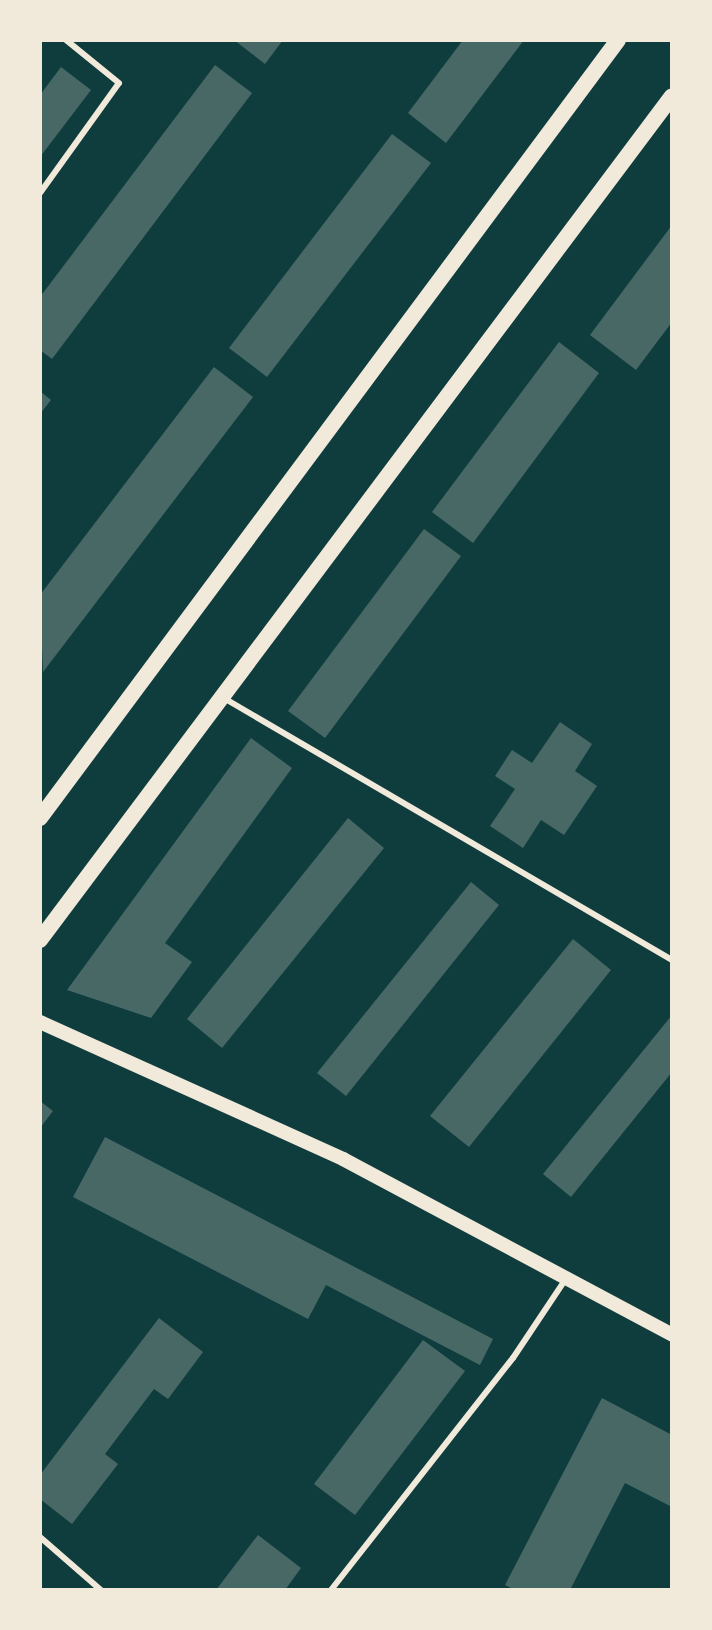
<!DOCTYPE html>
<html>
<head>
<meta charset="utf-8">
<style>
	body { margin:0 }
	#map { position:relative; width:712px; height:1630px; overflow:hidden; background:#0f3d3e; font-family:Jost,sans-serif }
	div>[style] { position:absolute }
	.building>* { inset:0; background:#486865 }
	.service>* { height:6px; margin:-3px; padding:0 3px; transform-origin:3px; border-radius:3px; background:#f1e9da }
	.tertiary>* { height:14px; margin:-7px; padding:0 7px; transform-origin:7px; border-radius:7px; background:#f1e9da }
	.secondary>* { height:16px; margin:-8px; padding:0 8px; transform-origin:8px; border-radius:8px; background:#f1e9da }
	span { translate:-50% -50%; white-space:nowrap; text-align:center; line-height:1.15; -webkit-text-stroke:6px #f1e9da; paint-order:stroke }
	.frame { position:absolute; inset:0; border:42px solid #f1e9da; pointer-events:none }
</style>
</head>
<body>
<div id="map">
	<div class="building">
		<div style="clip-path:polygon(234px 40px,283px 40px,265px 64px)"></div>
		<div style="clip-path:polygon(463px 40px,524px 40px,446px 143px,408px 113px)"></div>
		<div style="clip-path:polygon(215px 65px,252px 93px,52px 359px,40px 350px,40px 297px)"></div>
		<div style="clip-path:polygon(61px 67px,91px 90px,40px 157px,40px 95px)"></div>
		<div style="clip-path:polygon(392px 134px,431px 163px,267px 377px,229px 348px)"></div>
		<div style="clip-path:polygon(672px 225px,672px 322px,636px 370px,590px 335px)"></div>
		<div style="clip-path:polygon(559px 342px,599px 373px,473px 543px,432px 512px)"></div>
		<div style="clip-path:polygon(214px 367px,253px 397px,43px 672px,40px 595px)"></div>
		<div style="clip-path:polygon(40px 391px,51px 400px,40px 414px)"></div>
		<div style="clip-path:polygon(424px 529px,461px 556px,325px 738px,288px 711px)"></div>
		<div style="clip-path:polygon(560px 722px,592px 744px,575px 771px,597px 786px,564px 835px,541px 820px,523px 848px,490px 826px,515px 789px,495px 776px,512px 750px,532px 763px)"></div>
		<div style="clip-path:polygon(251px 738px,292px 768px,165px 943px,192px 962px,151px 1018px,67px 990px)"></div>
		<div style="clip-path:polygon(348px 818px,384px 848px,222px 1048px,187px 1019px)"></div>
		<div style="clip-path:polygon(471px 882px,499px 905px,346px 1096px,317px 1073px)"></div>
		<div style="clip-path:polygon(573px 939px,611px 970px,469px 1147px,430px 1116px)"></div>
		<div style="clip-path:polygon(672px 1015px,672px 1072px,571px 1197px,543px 1174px)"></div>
		<div style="clip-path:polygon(40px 1101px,53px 1111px,40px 1128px)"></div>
		<div style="clip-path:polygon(105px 1137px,493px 1339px,480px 1365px,326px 1285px,308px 1319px,73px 1197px)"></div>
		<div style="clip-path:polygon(159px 1318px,203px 1352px,168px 1399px,154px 1389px,105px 1454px,118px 1464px,72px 1524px,40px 1499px,40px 1475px)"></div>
		<div style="clip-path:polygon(423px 1340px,465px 1371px,355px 1515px,314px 1484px)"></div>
		<div style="clip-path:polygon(602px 1398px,672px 1435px,672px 1507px,625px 1483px,570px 1590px,515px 1590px,505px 1585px)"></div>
		<div style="clip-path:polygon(258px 1535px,301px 1568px,285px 1590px,216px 1590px)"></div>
	</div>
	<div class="service">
		<div style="left:40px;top:193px;width:135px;rotate:-54.3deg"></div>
		<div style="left:119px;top:83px;width:68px;rotate:-140.9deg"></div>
		<div style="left:222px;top:697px;width:521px;rotate:30.3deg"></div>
		<div style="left:40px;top:1537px;width:81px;rotate:41deg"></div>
		<div style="left:331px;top:1590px;width:295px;rotate:-51.9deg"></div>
		<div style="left:513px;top:1358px;width:94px;rotate:-56.3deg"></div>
	</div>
	<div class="tertiary">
		<div style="left:40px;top:1022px;width:333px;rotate:24.3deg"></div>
		<div style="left:343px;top:1159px;width:373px;rotate:28.1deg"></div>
	</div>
	<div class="secondary">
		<div style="left:40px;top:818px;width:969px;rotate:-53.39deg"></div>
		<div style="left:40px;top:940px;width:1054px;rotate:-53.17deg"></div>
	</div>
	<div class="frame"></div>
</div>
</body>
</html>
